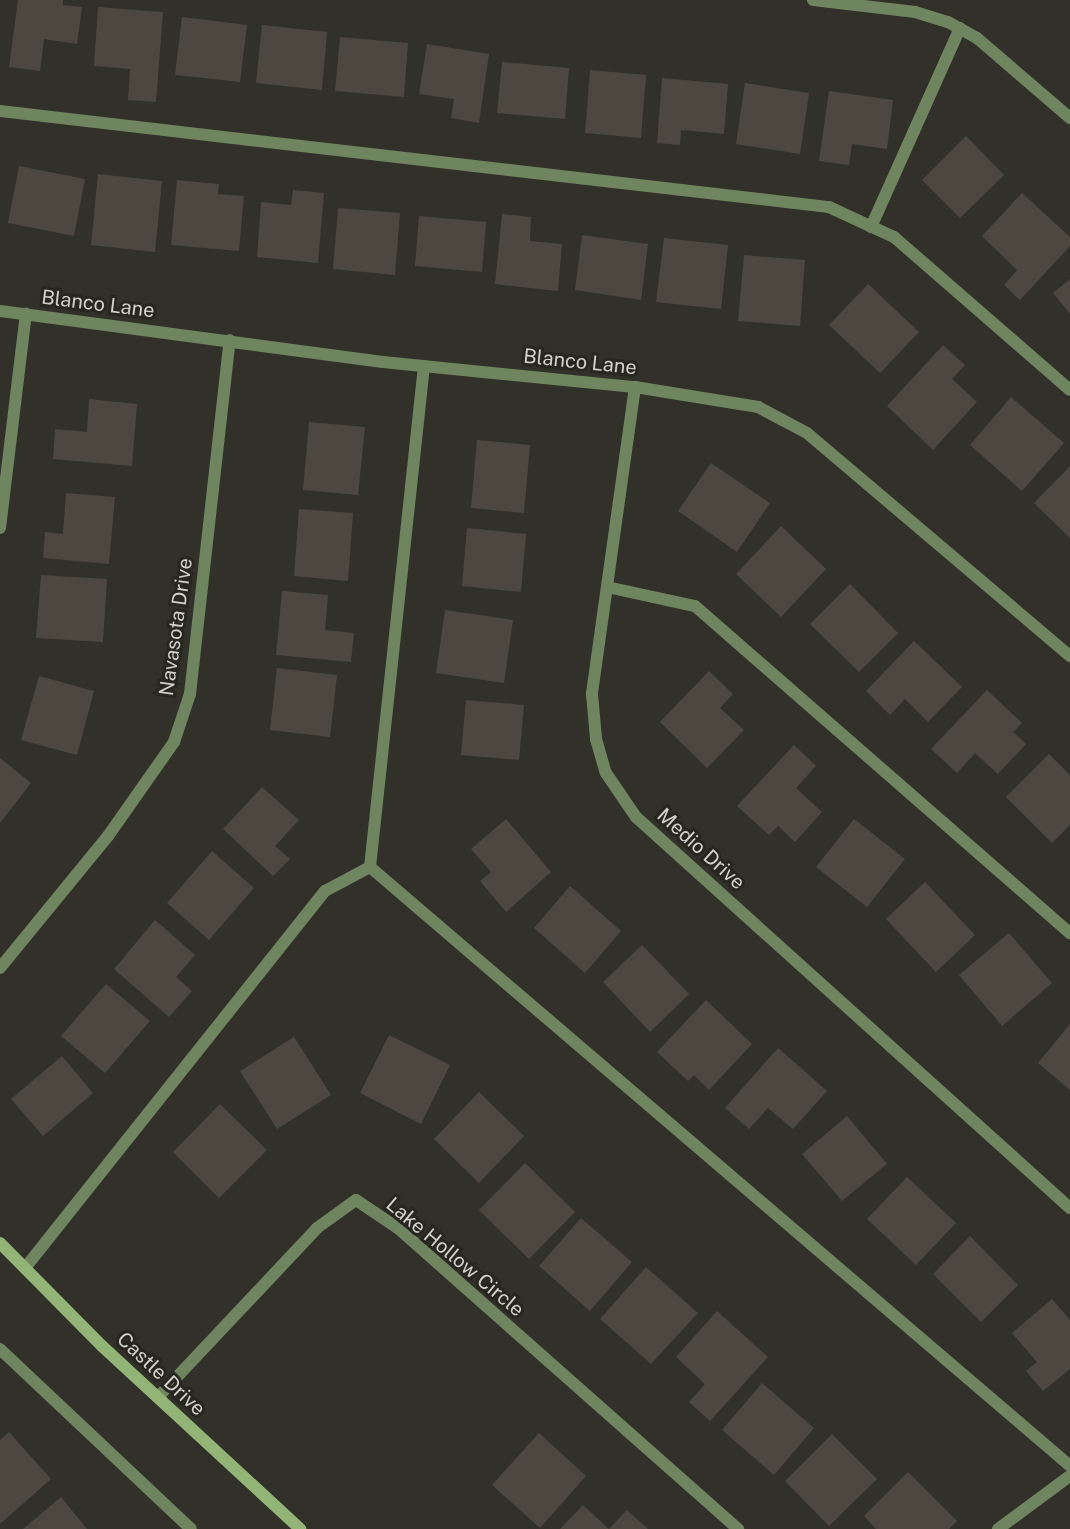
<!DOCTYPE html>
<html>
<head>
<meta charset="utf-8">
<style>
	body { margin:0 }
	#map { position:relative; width:1070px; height:1529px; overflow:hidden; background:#313029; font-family:"Public Sans",sans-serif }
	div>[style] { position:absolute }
	.building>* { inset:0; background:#4c4840 }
	.service>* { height:12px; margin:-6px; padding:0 6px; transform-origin:6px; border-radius:6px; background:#6f855f }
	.minor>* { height:12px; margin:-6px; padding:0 6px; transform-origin:6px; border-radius:6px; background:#6f855f }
	.secondary>* { height:12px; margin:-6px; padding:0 6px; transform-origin:6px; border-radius:6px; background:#92b577 }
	span { translate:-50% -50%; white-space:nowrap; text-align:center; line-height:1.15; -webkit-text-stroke:6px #27271f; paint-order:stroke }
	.street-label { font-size:20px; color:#d1d1cc }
</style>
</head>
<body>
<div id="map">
	<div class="building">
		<div style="clip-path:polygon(18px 0,63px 0,63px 5px,82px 7px,77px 44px,44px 39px,40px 71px,9px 67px)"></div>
		<div style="clip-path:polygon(98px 7px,163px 12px,156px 102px,128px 100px,130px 69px,94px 66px)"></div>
		<div style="clip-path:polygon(182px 17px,247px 25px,240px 82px,175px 75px)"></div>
		<div style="clip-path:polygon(262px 25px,327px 32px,322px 90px,256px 83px)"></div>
		<div style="clip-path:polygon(340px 37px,408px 43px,404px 97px,335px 91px)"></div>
		<div style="clip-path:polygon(427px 44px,489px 54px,479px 123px,451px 118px,454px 99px,419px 94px)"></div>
		<div style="clip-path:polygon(502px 62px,569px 68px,565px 119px,497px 113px)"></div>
		<div style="clip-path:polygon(590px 70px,646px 75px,641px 138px,585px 133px)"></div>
		<div style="clip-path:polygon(662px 78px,728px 84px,724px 134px,681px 130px,680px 145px,657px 143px)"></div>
		<div style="clip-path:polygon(745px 83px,809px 93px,800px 154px,736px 144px)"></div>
		<div style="clip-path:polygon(829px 91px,893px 100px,887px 149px,852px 144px,849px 165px,819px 161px)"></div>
		<div style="clip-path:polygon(966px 136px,1004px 175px,960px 218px,922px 180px)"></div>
		<div style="clip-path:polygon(19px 166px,85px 179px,74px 236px,8px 223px)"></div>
		<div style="clip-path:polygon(98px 174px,162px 181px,155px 252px,91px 245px)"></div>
		<div style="clip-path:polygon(177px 180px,219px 184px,218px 194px,244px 196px,239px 251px,171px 245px)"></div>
		<div style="clip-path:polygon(293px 190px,324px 193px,318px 263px,257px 257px,261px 202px,291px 205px)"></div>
		<div style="clip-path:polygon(1022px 193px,1070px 237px,1070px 246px,1020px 300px,1004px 285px,1017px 270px,982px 236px)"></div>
		<div style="clip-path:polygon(338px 208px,400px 213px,395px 275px,333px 269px)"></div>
		<div style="clip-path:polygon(502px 214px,531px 217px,530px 241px,562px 244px,558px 291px,495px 284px)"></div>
		<div style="clip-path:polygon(419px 216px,486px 222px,482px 272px,415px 266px)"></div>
		<div style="clip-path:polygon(582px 235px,648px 244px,641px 300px,575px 290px)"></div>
		<div style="clip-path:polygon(664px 238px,728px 245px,721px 309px,656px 302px)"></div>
		<div style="clip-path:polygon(744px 255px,805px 260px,800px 326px,738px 321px)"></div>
		<div style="clip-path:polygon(1070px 279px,1070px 314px,1053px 293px)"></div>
		<div style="clip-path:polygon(868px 284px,919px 332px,880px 373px,829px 325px)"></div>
		<div style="clip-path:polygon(943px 345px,965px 365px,952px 379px,977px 402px,933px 450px,887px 406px)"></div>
		<div style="clip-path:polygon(1011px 397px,1064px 443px,1022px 491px,970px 445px)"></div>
		<div style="clip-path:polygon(89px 399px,137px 404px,132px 466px,53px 459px,55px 429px,87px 432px)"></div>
		<div style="clip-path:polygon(309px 422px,365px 427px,358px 495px,303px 490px)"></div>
		<div style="clip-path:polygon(477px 440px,530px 445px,524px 513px,471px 508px)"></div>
		<div style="clip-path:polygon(711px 463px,770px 503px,737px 552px,678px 511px)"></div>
		<div style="clip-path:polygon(1070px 466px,1070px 538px,1034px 503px)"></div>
		<div style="clip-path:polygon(66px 493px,115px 497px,109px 564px,43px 558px,45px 532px,63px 534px)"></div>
		<div style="clip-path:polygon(299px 509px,353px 513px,348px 581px,294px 576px)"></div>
		<div style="clip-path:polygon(781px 526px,826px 569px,781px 617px,736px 574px)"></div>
		<div style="clip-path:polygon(467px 528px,526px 534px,521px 592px,462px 586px)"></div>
		<div style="clip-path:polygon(41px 575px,107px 579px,103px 642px,36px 638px)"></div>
		<div style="clip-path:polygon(850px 584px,898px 633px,859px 672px,810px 624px)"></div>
		<div style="clip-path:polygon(282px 591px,328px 595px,325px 630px,354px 633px,351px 662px,276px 655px)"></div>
		<div style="clip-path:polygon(445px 610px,513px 620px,504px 683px,436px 673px)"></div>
		<div style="clip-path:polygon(914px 641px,962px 687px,928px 722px,905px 699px,890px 715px,866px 691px)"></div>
		<div style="clip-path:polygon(277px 668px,337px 675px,330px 737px,270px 730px)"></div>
		<div style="clip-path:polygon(709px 671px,733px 694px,720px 708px,744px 730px,707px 768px,660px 722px)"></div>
		<div style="clip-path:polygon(39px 676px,94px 691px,77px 755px,21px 740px)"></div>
		<div style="clip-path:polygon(987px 690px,1022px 723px,1013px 732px,1026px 744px,998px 774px,975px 753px,957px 773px,931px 749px)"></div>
		<div style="clip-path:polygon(466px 700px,524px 705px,519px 760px,461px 755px)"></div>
		<div style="clip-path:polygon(794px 745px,816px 766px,796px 788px,822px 812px,795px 842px,778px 826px,769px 835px,737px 806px)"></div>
		<div style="clip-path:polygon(1049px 754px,1070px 775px,1070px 825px,1052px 843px,1006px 797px)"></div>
		<div style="clip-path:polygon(0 758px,31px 783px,0 823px)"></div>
		<div style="clip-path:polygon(262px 787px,299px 820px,275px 846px,290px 859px,273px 876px,223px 829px)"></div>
		<div style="clip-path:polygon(506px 819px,551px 872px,506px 912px,480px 881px,491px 872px,471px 849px)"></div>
		<div style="clip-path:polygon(854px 819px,905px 859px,867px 907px,816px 867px)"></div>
		<div style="clip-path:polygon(212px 851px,254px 888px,209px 940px,167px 903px)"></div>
		<div style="clip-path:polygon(925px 882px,975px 935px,936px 972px,886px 919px)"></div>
		<div style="clip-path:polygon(570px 886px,621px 931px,585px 973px,534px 928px)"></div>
		<div style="clip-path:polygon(155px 920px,195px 955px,176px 977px,192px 991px,169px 1017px,114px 969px)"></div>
		<div style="clip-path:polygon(1009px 933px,1052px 983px,1002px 1026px,959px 975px)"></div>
		<div style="clip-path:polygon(642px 945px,689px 994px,650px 1032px,603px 982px)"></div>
		<div style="clip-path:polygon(106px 984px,150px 1021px,105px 1073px,61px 1036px)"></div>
		<div style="clip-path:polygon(706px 1000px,752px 1044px,709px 1090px,694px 1075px,688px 1081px,657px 1052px)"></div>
		<div style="clip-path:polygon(1070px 1024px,1070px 1090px,1038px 1063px)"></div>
		<div style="clip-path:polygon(389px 1035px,450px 1065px,421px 1124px,360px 1093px)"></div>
		<div style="clip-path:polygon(294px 1037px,331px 1095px,277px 1129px,240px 1071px)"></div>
		<div style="clip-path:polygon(778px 1048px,827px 1091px,793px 1129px,768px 1108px,749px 1129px,725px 1108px)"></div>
		<div style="clip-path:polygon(62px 1056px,93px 1093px,43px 1136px,11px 1099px)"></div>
		<div style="clip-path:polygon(479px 1092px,524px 1136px,479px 1183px,434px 1139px)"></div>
		<div style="clip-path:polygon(220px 1104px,267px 1150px,219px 1198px,173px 1152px)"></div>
		<div style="clip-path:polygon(847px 1116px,887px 1164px,842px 1201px,802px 1154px)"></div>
		<div style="clip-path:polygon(525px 1163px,575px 1212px,529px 1259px,479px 1210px)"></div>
		<div style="clip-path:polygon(907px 1177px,956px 1223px,916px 1265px,867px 1219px)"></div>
		<div style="clip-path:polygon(581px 1218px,632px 1262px,590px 1311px,539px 1266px)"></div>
		<div style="clip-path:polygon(970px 1236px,1018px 1285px,981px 1322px,933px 1274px)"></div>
		<div style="clip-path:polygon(646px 1267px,698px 1313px,651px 1364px,600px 1319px)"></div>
		<div style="clip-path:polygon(1052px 1299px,1070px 1320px,1070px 1369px,1043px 1391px,1026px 1371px,1037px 1362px,1012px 1333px)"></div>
		<div style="clip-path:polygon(717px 1311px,768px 1357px,710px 1421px,689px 1402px,705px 1384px,676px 1357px)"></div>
		<div style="clip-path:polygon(762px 1383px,814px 1428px,774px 1475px,722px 1430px)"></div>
		<div style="clip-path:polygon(9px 1432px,51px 1479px,0 1524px,0 1440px)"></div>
		<div style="clip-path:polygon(539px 1433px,586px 1476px,540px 1528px,492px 1485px)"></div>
		<div style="clip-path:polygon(832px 1434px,877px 1479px,829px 1526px,785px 1481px)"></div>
		<div style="clip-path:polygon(908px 1472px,957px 1521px,949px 1529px,876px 1529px,864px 1516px)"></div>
		<div style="clip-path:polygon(61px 1497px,87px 1529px,23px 1529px)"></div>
		<div style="clip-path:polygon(583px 1505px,609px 1529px,627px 1510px,648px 1529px,560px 1529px)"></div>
	</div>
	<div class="service">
		<div style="left:0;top:111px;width:835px;rotate:6.61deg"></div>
		<div style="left:829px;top:207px;width:72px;rotate:24.8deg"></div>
		<div style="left:894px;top:237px;width:233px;rotate:41deg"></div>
		<div style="left:871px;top:227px;width:218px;rotate:-65.9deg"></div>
		<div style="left:424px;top:366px;width:504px;rotate:96.15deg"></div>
		<div style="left:370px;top:867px;width:921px;rotate:40.55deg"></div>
		<div style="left:0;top:528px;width:216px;rotate:-83.1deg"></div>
		<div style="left:607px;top:587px;width:90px;rotate:12.2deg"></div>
		<div style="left:695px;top:606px;width:498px;rotate:41.1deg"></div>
		<div style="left:25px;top:1268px;width:482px;rotate:-51.5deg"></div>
		<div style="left:325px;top:891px;width:51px;rotate:-28.1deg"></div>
		<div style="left:0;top:1349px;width:262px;rotate:43.3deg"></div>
		<div style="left:998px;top:1529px;width:89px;rotate:-36.4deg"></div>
	</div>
	<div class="minor">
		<div style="left:813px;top:0;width:103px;rotate:6.7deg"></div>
		<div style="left:915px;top:12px;width:34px;rotate:17deg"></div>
		<div style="left:948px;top:22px;width:33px;rotate:29deg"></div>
		<div style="left:977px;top:38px;width:123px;rotate:40.7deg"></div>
		<div style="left:0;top:311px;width:386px;rotate:7.6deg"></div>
		<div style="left:383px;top:362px;width:253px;rotate:5.7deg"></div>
		<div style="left:635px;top:387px;width:125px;rotate:9.2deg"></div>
		<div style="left:758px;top:407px;width:55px;rotate:28deg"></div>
		<div style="left:807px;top:433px;width:345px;rotate:40.3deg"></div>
		<div style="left:635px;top:387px;width:310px;rotate:98deg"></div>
		<div style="left:592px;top:694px;width:45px;rotate:84.9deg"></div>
		<div style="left:596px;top:739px;width:35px;rotate:74deg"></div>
		<div style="left:606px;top:773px;width:53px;rotate:55.7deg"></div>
		<div style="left:636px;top:817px;width:584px;rotate:42.02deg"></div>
		<div style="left:0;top:968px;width:171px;rotate:-50.7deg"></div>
		<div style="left:108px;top:836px;width:115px;rotate:-54.9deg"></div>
		<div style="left:174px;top:742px;width:51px;rotate:-71.6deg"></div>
		<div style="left:190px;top:694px;width:356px;rotate:-83.6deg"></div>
		<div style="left:158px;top:1397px;width:232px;rotate:-46.7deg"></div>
		<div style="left:317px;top:1228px;width:48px;rotate:-35.7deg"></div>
		<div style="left:356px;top:1200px;width:52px;rotate:34deg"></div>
		<div style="left:399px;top:1229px;width:453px;rotate:41.5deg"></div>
	</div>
	<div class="secondary">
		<div style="left:0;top:1243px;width:145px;rotate:45.3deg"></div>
		<div style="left:102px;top:1346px;width:270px;rotate:42.7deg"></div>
	</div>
	<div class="street-label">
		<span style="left:98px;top:304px;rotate:7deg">Blanco Lane</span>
		<span style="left:580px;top:362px;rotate:6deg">Blanco Lane</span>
		<span style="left:176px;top:627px;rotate:-82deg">Navasota Drive</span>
		<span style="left:701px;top:849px;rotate:42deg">Medio Drive</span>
		<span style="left:455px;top:1257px;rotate:40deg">Lake Hollow Circle</span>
		<span style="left:161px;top:1374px;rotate:43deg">Castle Drive</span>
	</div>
</div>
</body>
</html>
